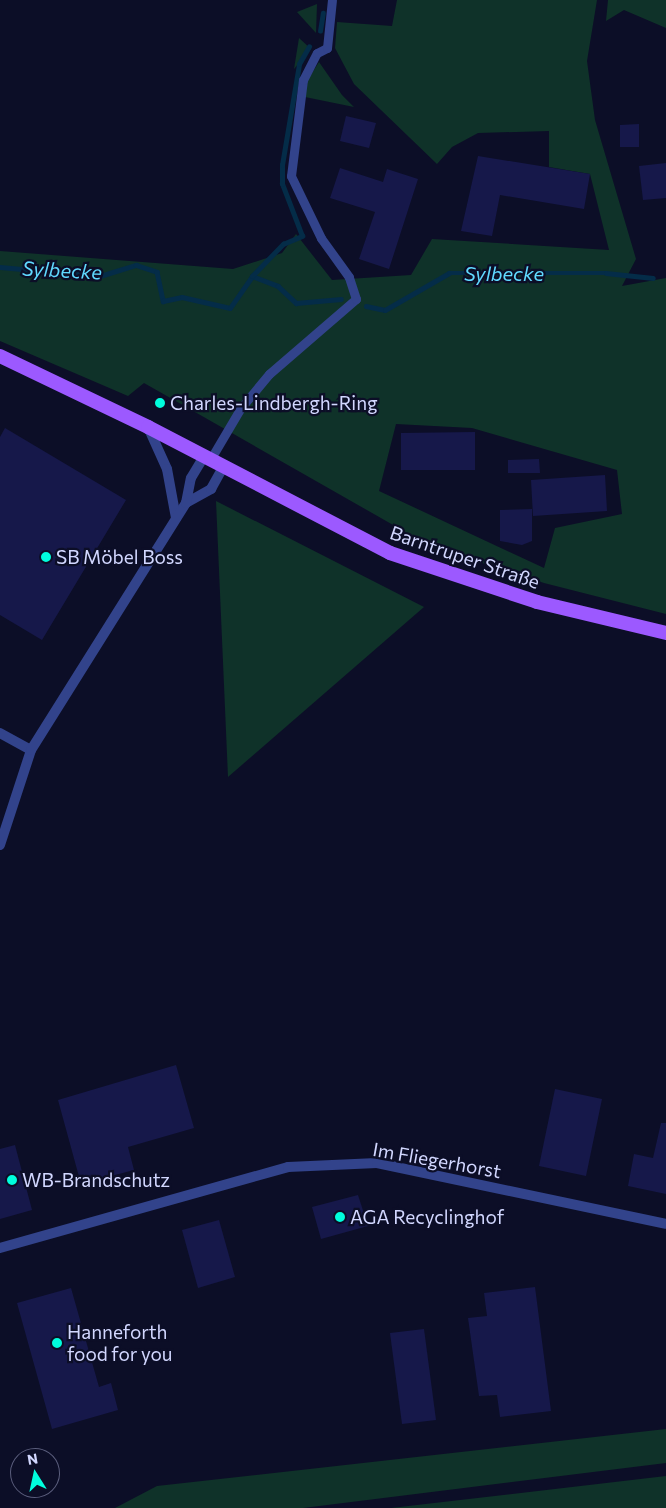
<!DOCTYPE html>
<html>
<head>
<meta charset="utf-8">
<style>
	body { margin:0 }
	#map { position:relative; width:666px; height:1508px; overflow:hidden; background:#0c0e27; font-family:Commissioner,sans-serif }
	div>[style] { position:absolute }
	.green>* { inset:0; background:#0f3229 }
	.stream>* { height:4.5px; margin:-2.25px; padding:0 2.25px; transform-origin:2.25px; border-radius:2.25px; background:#042c48 }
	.building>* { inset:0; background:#16184a }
	.service>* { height:9px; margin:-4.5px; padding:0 4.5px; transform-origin:4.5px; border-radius:4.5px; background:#32438b }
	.minor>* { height:10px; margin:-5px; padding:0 5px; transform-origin:5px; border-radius:5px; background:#32438b }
	.primary>* { height:14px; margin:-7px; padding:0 7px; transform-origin:7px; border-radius:7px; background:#9c59ff }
	.dots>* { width:14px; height:14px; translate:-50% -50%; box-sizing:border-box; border:2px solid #0c0e27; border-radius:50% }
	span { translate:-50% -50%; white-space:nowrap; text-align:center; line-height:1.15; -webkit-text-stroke:4.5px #0c0e27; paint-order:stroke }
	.poi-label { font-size:19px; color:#d2d7ff }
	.left { translate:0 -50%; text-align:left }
	.street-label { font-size:19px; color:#d2d7ff }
	.water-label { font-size:20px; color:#60d9ff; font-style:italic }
	.north { position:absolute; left:10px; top:1448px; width:50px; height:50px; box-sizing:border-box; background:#0c0e27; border:1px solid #5b5e7d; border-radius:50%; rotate:350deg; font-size:14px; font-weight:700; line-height:20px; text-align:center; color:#d2d7ff }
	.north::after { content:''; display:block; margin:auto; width:18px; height:22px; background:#00fddd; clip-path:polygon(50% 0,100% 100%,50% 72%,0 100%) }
</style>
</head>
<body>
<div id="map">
	<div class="green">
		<div style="clip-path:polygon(evenodd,397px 0,597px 0,587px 61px,595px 120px,636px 259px,622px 286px,666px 278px,666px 614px,544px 583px,430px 546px,144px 383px,128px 396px,0 341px,0 251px,233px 269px,282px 253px,296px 234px,332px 280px,411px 275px,432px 239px,609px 250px,590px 174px,549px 167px,549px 131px,478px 133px,452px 147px,437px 164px,354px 84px,335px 48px,337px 22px,392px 26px,397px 0,396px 424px,472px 428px,617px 470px,622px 514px,555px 528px,544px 568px,379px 491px,396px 424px)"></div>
		<div style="clip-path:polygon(608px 0,666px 0,666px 28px,624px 10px,606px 21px)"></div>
		<div style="clip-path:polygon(317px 4px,316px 33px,297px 12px)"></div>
		<div style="clip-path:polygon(299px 38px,311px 49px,294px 69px)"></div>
		<div style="clip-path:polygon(319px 62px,342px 95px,354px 107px,305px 97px,307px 81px)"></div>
		<div style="clip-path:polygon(216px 501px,424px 607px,228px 777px)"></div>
		<div style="clip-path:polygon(666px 1429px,666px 1463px,303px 1508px,115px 1508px,157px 1486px)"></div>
		<div style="clip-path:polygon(666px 1476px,666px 1508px,391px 1508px)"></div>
	</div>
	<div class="stream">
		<div style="left:320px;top:31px;width:18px;rotate:-81deg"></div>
		<div style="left:0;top:267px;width:100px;rotate:5.1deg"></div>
		<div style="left:100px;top:276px;width:38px;rotate:-17deg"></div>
		<div style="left:136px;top:265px;width:22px;rotate:18deg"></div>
		<div style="left:157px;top:272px;width:30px;rotate:78deg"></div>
		<div style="left:163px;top:301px;width:19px;rotate:-12deg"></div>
		<div style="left:182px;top:297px;width:49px;rotate:12.9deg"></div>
		<div style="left:230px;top:308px;width:39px;rotate:-55deg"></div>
		<div style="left:252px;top:276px;width:28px;rotate:21deg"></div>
		<div style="left:278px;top:286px;width:25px;rotate:43deg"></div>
		<div style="left:296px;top:303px;width:45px;rotate:-5.1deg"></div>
		<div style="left:252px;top:276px;width:45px;rotate:-45.9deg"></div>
		<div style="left:283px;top:244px;width:21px;rotate:-23deg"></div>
		<div style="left:302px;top:236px;width:56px;rotate:-111deg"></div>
		<div style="left:282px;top:184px;width:19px;rotate:-90deg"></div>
		<div style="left:282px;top:165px;width:102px;rotate:-80.4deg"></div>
		<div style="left:299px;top:64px;width:20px;rotate:-60deg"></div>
		<div style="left:366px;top:306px;width:19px;rotate:12deg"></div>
		<div style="left:385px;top:310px;width:74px;rotate:-30deg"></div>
		<div style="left:449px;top:273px;width:157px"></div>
		<div style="left:606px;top:273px;width:47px;rotate:6.1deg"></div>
	</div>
	<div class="building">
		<div style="clip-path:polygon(346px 116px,376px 123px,369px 148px,340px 141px)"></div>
		<div style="clip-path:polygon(639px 124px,639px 147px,620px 147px,620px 125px)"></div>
		<div style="clip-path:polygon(478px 156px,590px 174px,584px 209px,500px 195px,492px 236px,461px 231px)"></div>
		<div style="clip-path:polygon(666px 163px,666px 198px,643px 200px,639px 166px)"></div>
		<div style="clip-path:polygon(340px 168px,383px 182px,387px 169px,418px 179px,389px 269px,359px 259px,375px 212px,330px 198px)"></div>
		<div style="clip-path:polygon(5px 428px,126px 500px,42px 640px,0 615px,0 437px)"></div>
		<div style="clip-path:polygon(475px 432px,475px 470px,401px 470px,401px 433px)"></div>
		<div style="clip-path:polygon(539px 459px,540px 473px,508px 473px,508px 460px)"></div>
		<div style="clip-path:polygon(605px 475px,607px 511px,533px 516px,531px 480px)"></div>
		<div style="clip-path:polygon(532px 509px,532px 541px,522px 545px,500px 541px,500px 510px)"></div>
		<div style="clip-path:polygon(176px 1065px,194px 1128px,128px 1147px,134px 1170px,81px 1184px,58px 1100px)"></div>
		<div style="clip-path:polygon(555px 1089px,602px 1099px,586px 1176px,539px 1166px)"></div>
		<div style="clip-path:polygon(661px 1123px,666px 1123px,666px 1194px,628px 1186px,634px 1154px,653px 1158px)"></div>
		<div style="clip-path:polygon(15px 1145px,32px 1210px,0 1219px,0 1149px)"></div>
		<div style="clip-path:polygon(358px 1195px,368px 1226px,321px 1239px,312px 1207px)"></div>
		<div style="clip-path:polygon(219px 1220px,235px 1277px,198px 1288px,182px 1230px)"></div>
		<div style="clip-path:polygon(535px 1287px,551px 1411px,500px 1417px,497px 1395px,479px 1396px,468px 1318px,487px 1316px,484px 1293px)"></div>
		<div style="clip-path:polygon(71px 1288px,99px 1387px,111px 1383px,118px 1410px,52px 1429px,17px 1303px)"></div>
		<div style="clip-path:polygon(424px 1329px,436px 1420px,402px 1424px,390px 1333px)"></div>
	</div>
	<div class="service">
		<div style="left:210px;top:460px;width:59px;rotate:-59.5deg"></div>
		<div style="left:240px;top:409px;width:45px;rotate:-50.4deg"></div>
		<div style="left:269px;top:374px;width:115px;rotate:-40.8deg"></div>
		<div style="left:356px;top:299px;width:23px;rotate:-108deg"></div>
		<div style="left:349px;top:277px;width:48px;rotate:-125.7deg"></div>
		<div style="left:321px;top:238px;width:69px;rotate:-115.8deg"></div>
		<div style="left:291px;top:176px;width:97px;rotate:-82.9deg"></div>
		<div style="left:303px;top:80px;width:30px;rotate:-63deg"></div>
		<div style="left:317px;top:53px;width:11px;rotate:-27deg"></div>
		<div style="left:327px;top:48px;width:48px;rotate:-84.1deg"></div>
	</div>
	<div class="minor">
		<div style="left:148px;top:427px;width:46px;rotate:65.7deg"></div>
		<div style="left:167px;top:469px;width:50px;rotate:79.6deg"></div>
		<div style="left:186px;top:503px;width:29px;rotate:-29deg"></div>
		<div style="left:211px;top:489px;width:25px;rotate:-61deg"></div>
		<div style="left:0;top:733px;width:35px;rotate:29deg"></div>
		<div style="left:0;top:845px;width:100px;rotate:-71.9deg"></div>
		<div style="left:31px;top:750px;width:292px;rotate:-57.9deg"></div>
		<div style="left:186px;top:503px;width:25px;rotate:-79deg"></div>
		<div style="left:191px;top:478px;width:26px;rotate:-59deg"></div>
		<div style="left:0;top:1248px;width:299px;rotate:-15.7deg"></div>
		<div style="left:288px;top:1167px;width:89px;rotate:-2.6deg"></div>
		<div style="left:377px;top:1163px;width:295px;rotate:11.9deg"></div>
	</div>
	<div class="primary">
		<div style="left:0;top:356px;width:164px;rotate:25.6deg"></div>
		<div style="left:148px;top:427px;width:273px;rotate:27.5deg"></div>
		<div style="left:390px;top:553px;width:155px;rotate:18.4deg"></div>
		<div style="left:537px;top:602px;width:133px;rotate:13.5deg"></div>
	</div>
	<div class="dots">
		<div style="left:160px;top:403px;background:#00fddd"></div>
		<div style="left:46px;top:557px;background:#00fddd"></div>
		<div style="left:12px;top:1180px;background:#00fddd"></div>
		<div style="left:340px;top:1217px;background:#00fddd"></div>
		<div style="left:57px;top:1343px;background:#00fddd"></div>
	</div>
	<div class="poi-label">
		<span class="left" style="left:170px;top:403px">Charles-Lindbergh-Ring</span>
		<span class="left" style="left:56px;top:557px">SB Möbel Boss</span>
		<span class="left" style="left:22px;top:1180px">WB-Brandschutz</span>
		<span class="left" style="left:350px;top:1217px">AGA Recyclinghof</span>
		<span class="left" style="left:67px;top:1343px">Hanneforth<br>food for you</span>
	</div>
	<div class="street-label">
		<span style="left:465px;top:557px;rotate:19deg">Barntruper Straße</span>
		<span style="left:437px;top:1160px;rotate:10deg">Im Fliegerhorst</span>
	</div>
	<div class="water-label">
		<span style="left:62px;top:270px;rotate:3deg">Sylbecke</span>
		<span style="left:504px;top:273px">Sylbecke</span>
	</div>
	<div class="north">N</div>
</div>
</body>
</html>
